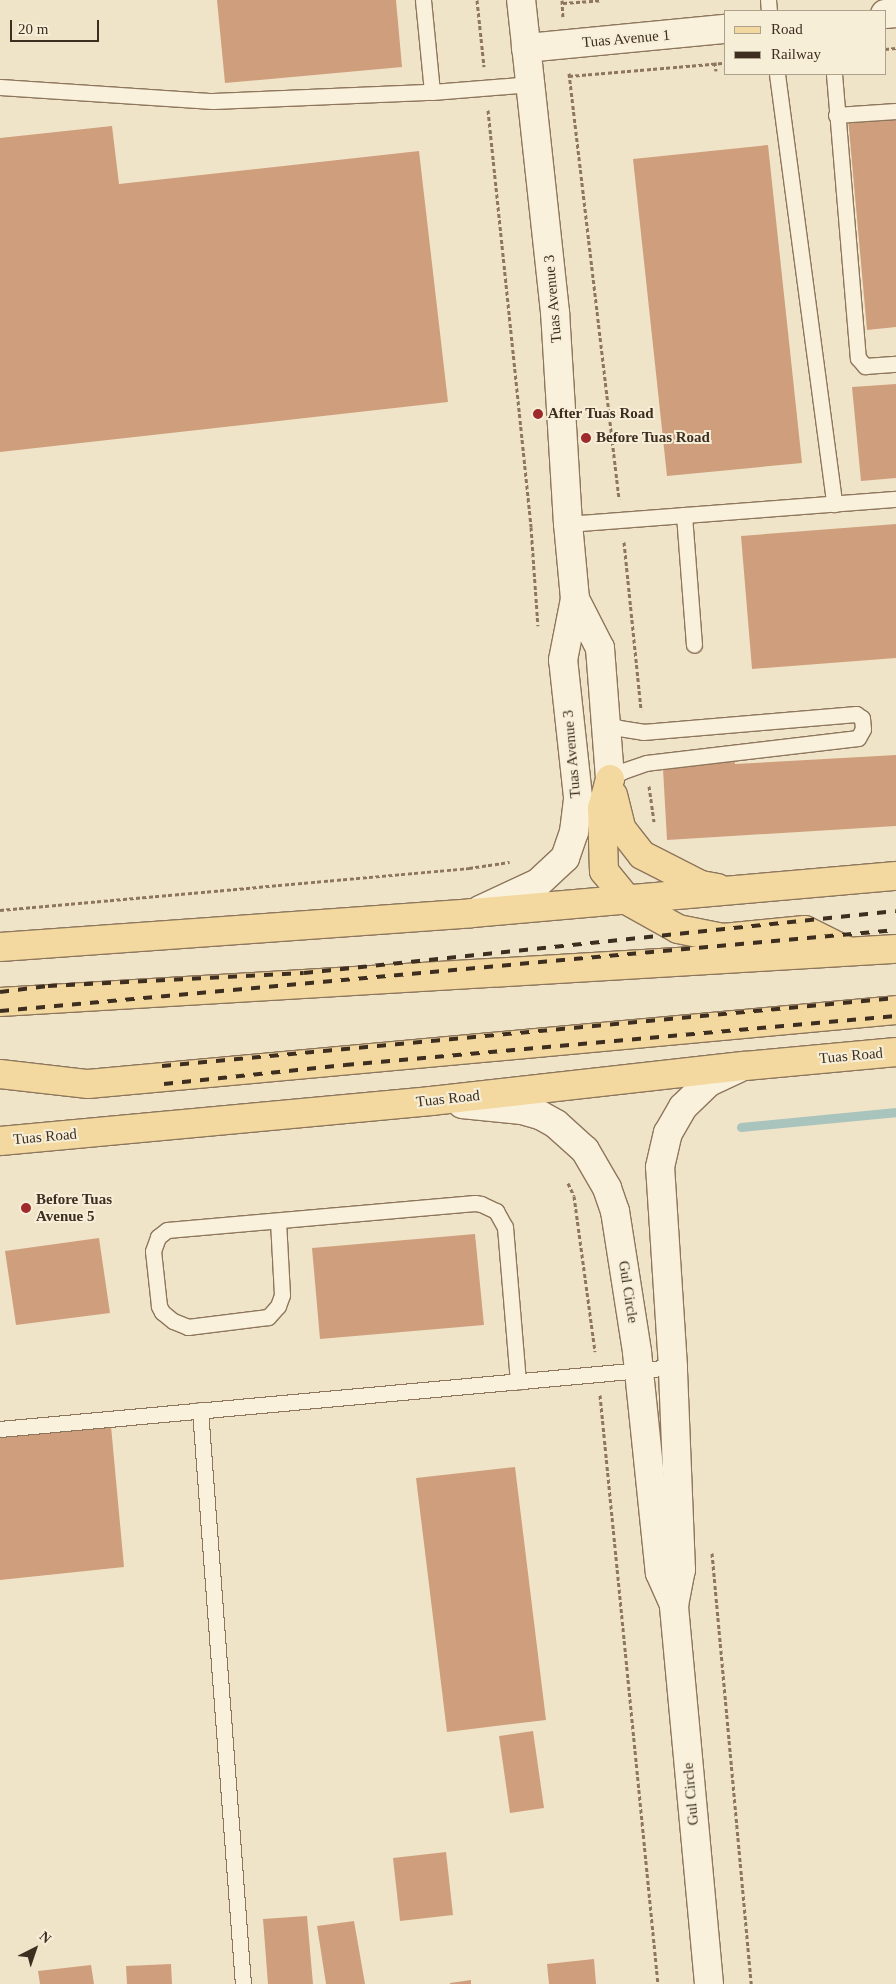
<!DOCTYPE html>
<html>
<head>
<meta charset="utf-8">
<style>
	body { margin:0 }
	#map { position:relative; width:896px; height:1984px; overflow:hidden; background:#f0e4c8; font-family:"Times New Roman",serif }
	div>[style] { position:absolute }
	.stream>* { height:9px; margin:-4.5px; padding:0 4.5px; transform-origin:4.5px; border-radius:4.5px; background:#a9c4bc }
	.building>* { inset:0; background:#cf9f7d }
	.path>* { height:3px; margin-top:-1.5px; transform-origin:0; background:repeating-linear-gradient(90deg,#8d765c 0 4px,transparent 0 6.5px) }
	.roads { filter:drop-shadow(1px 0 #8d765c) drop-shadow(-1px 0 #8d765c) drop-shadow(0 1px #8d765c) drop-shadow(0 -1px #8d765c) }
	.lane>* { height:15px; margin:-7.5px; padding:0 7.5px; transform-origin:7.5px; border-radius:7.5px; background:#faf1dc }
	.street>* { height:28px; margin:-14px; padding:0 14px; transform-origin:14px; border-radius:14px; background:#faf1dc }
	.primary>* { height:28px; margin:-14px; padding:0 14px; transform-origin:14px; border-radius:14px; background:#f3d9a0 }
	.rail>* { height:4px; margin-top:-2px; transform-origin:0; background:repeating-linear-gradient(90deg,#3d2e20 0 9px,transparent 0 18px) }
	.dots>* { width:14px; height:14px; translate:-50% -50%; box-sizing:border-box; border:2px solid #f7eed8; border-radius:50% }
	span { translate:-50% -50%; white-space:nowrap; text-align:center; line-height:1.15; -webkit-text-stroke:4px #f7eed8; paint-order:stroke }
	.street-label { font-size:15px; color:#3d2e20 }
	.poi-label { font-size:15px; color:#3d2e20; font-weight:700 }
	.left { translate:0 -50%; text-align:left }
	.legend { position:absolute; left:724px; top:10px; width:162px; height:65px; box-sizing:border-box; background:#f7eed8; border:1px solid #ada18e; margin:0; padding:6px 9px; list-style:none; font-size:15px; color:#3d2e20 }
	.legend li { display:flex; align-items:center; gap:10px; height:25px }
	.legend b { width:25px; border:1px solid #ada18e }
	.north { position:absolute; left:10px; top:1924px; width:50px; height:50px; -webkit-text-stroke:4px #f7eed8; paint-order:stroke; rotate:41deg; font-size:14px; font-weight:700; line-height:20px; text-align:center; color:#3d2e20 }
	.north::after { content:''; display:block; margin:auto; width:18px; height:22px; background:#3d2e20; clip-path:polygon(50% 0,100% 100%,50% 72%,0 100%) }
	.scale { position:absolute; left:10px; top:20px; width:89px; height:22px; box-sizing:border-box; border:2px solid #3d2e20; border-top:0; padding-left:6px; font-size:15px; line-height:18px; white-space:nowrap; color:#3d2e20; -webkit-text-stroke:4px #f7eed8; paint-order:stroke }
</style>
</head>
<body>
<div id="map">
	<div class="stream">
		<div style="left:741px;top:1127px;width:156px;rotate:-5.5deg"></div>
	</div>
	<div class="building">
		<div style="clip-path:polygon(217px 0,396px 0,402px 67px,225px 83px)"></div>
		<div style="clip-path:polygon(896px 114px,896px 327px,867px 330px,848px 118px)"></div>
		<div style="clip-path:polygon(112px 126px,119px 184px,419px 151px,448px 402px,0 452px,0 138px)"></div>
		<div style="clip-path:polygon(768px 145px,802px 463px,667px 476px,633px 159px)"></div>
		<div style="clip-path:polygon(896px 384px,896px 478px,861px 481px,852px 387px)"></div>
		<div style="clip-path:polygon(896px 524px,896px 658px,752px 669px,741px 536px)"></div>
		<div style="clip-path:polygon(896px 755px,896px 826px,667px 840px,663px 769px,688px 767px,687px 759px,734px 756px,735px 764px)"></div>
		<div style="clip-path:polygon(475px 1234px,484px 1325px,320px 1339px,312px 1248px)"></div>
		<div style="clip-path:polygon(99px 1238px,110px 1313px,16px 1325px,5px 1251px)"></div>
		<div style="clip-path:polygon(111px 1426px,124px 1567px,0 1580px,0 1438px)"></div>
		<div style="clip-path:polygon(515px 1467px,546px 1720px,447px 1732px,416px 1478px)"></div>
		<div style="clip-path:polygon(533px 1731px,544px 1808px,510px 1813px,499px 1736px)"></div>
		<div style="clip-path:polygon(446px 1852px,453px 1915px,400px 1921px,393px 1858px)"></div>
		<div style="clip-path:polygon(307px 1916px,313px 1984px,268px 1984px,263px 1919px)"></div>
		<div style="clip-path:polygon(354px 1921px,365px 1984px,326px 1984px,317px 1926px)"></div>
		<div style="clip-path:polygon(594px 1959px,596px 1984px,549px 1984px,547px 1964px)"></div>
		<div style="clip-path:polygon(171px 1964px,172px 1984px,127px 1984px,126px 1966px)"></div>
		<div style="clip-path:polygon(91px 1965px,94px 1984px,40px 1984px,38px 1971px)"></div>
		<div style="clip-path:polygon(471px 1980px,471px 1984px,450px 1984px,450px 1983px)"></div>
	</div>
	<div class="path">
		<div style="left:477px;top:0;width:67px;rotate:84deg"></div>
		<div style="left:562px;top:0;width:17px;rotate:87deg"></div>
		<div style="left:563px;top:3px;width:39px;rotate:-4deg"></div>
		<div style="left:885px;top:49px;width:11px;rotate:-5deg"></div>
		<div style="left:715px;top:62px;width:9px;rotate:84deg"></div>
		<div style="left:569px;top:73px;width:429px;rotate:83.3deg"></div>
		<div style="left:569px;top:76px;width:157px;rotate:-4.8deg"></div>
		<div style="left:488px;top:110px;width:419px;rotate:84.1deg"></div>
		<div style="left:531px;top:527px;width:99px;rotate:86deg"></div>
		<div style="left:624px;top:542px;width:169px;rotate:84.2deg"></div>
		<div style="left:649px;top:786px;width:36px;rotate:82deg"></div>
		<div style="left:0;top:910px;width:471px;rotate:-5.1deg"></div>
		<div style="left:469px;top:868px;width:41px;rotate:-8.3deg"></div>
		<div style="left:568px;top:1183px;width:14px;rotate:65deg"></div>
		<div style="left:574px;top:1196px;width:157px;rotate:82.3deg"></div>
		<div style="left:600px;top:1395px;width:592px;rotate:84.38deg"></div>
		<div style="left:712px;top:1553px;width:433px;rotate:84.8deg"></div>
	</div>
	<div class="roads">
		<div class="lane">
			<div style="left:423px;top:0;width:92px;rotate:84.4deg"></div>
			<div style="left:768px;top:0;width:11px;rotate:85deg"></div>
			<div style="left:777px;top:74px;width:434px;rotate:82.4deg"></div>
			<div style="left:834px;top:74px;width:285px;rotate:85.2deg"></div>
			<div style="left:858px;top:358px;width:11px;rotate:49deg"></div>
			<div style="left:865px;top:366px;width:31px;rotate:-4deg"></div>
			<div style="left:0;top:87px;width:213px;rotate:3.8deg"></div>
			<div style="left:213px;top:101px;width:219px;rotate:-2.4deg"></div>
			<div style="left:432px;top:92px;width:99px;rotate:-4.6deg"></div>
			<div style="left:836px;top:115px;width:60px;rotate:-3.8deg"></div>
			<div style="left:684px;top:515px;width:130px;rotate:85.6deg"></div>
			<div style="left:568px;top:524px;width:329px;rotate:-4.4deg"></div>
			<div style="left:605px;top:722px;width:15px;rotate:23deg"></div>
			<div style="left:619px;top:728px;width:24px;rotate:9deg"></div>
			<div style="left:643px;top:732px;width:214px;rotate:-4.8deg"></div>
			<div style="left:856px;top:714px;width:7px;rotate:34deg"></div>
			<div style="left:862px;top:718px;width:11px;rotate:85deg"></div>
			<div style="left:863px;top:729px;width:10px;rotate:119deg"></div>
			<div style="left:858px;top:738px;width:213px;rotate:173.3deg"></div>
			<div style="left:646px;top:763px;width:24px;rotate:161deg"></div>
			<div style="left:623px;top:771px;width:15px;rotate:148deg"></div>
			<div style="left:278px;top:1221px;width:74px;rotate:86.9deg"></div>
			<div style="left:282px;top:1295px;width:12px;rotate:110deg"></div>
			<div style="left:278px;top:1306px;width:15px;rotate:132deg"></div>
			<div style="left:268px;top:1317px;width:81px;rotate:172.9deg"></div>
			<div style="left:188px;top:1327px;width:16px;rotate:-158deg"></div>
			<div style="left:173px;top:1321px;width:14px;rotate:-141deg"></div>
			<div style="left:162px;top:1312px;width:7px;rotate:-117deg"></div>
			<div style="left:159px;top:1306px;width:55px;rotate:-96.2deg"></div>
			<div style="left:153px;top:1251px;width:15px;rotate:-70deg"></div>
			<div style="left:158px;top:1237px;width:11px;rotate:-38deg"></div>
			<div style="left:167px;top:1230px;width:309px;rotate:-5deg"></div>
			<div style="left:475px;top:1203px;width:6px;rotate:9deg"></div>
			<div style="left:481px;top:1204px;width:17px;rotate:25deg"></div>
			<div style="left:496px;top:1211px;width:18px;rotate:61deg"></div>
			<div style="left:505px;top:1227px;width:155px;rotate:85.2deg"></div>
			<div style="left:200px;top:1410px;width:576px;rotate:85.72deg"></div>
			<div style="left:0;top:1429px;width:676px;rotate:-5.26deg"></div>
		</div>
		<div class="street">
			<div style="left:885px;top:14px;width:11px;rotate:-5deg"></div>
			<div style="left:526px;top:48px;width:200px;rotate:-5.5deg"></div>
			<div style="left:575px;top:599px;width:55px;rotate:63deg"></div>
			<div style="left:600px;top:648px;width:131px;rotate:85.6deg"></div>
			<div style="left:480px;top:910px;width:64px;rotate:-25deg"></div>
			<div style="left:538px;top:883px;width:37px;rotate:-43deg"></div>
			<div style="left:565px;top:858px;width:28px;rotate:-71deg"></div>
			<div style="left:574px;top:832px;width:35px;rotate:-83deg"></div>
			<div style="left:578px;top:797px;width:138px;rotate:-96.2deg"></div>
			<div style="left:563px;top:660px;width:62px;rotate:-78.9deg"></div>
			<div style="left:575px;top:599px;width:75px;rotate:-95.3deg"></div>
			<div style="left:568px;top:524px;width:212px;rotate:-93.5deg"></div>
			<div style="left:555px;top:312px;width:314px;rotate:-96.2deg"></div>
			<div style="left:462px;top:1104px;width:60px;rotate:5.7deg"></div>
			<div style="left:522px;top:1110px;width:19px;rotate:16deg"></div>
			<div style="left:540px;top:1115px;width:18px;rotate:29deg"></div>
			<div style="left:556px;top:1124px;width:39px;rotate:42deg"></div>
			<div style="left:585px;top:1150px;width:44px;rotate:59.9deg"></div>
			<div style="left:607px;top:1188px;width:24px;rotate:71deg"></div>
			<div style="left:615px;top:1211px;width:143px;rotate:81.1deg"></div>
			<div style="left:637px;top:1352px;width:222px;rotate:84.1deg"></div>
			<div style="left:660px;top:1573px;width:35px;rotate:66deg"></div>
			<div style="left:709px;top:1984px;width:381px;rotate:-95.3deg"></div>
			<div style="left:674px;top:1605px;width:36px;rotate:-79deg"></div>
			<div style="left:681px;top:1570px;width:203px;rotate:-92.3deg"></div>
			<div style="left:673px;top:1367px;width:200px;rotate:-93.7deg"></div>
			<div style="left:660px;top:1167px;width:35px;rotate:-77deg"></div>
			<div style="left:668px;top:1133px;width:30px;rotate:-60deg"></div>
			<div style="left:683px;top:1107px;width:36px;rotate:-44deg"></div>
			<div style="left:709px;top:1082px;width:33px;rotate:-25deg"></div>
		</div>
		<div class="primary">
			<div style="left:610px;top:779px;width:30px;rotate:105deg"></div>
			<div style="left:602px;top:808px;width:63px;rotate:88.2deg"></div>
			<div style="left:604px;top:871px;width:38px;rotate:51deg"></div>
			<div style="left:628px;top:901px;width:57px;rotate:29.2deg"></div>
			<div style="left:678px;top:929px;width:46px;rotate:11.3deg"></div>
			<div style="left:723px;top:938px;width:82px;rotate:-5.6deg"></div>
			<div style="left:805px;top:930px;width:47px;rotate:26.6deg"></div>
			<div style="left:613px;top:795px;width:34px;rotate:76deg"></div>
			<div style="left:621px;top:828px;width:34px;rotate:52deg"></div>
			<div style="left:642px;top:855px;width:66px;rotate:27deg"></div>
			<div style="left:701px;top:885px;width:17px;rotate:10deg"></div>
			<div style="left:0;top:947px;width:473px;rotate:-4.1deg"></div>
			<div style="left:472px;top:913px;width:426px;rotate:-5deg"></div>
			<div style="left:0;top:1002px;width:898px;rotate:-3.39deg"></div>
			<div style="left:0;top:1074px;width:89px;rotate:6.5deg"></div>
			<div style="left:88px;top:1084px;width:811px;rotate:-5.23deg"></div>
			<div style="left:0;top:1141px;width:433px;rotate:-5.3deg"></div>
			<div style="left:431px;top:1101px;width:316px;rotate:-6.4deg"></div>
			<div style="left:745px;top:1066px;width:152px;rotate:-5.3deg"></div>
		</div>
	</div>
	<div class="rail">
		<div style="left:0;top:992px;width:48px;rotate:-7.1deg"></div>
		<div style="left:48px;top:986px;width:256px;rotate:-2.9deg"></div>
		<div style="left:304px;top:973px;width:595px;rotate:-5.98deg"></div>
		<div style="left:0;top:1011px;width:900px;rotate:-5.17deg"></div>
		<div style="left:162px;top:1066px;width:737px;rotate:-5.29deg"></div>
		<div style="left:164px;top:1084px;width:182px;rotate:-6deg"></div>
		<div style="left:345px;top:1065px;width:553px;rotate:-5.08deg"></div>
	</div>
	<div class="dots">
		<div style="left:538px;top:414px;background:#9e2a2b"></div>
		<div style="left:586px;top:438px;background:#9e2a2b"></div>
		<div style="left:26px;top:1208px;background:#9e2a2b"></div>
	</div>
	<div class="street-label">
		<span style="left:626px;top:39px;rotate:-5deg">Tuas Avenue 1</span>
		<span style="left:553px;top:299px;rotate:-95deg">Tuas Avenue 3</span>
		<span style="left:572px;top:754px;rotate:-95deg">Tuas Avenue 3</span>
		<span style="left:851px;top:1056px;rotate:-5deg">Tuas Road</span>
		<span style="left:448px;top:1099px;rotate:-6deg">Tuas Road</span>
		<span style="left:45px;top:1137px;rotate:-5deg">Tuas Road</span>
		<span style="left:628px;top:1292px;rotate:81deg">Gul Circle</span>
		<span style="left:691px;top:1794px;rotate:-95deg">Gul Circle</span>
	</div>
	<div class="poi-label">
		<span class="left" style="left:548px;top:414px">After Tuas Road</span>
		<span class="left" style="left:596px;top:438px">Before Tuas Road</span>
		<span class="left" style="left:36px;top:1208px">Before Tuas<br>Avenue 5</span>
	</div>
	<ul class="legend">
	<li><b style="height:6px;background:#f3d9a0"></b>Road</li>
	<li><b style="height:6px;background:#3d2e20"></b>Railway</li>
	</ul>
	<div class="north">N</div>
	<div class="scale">20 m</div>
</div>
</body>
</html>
